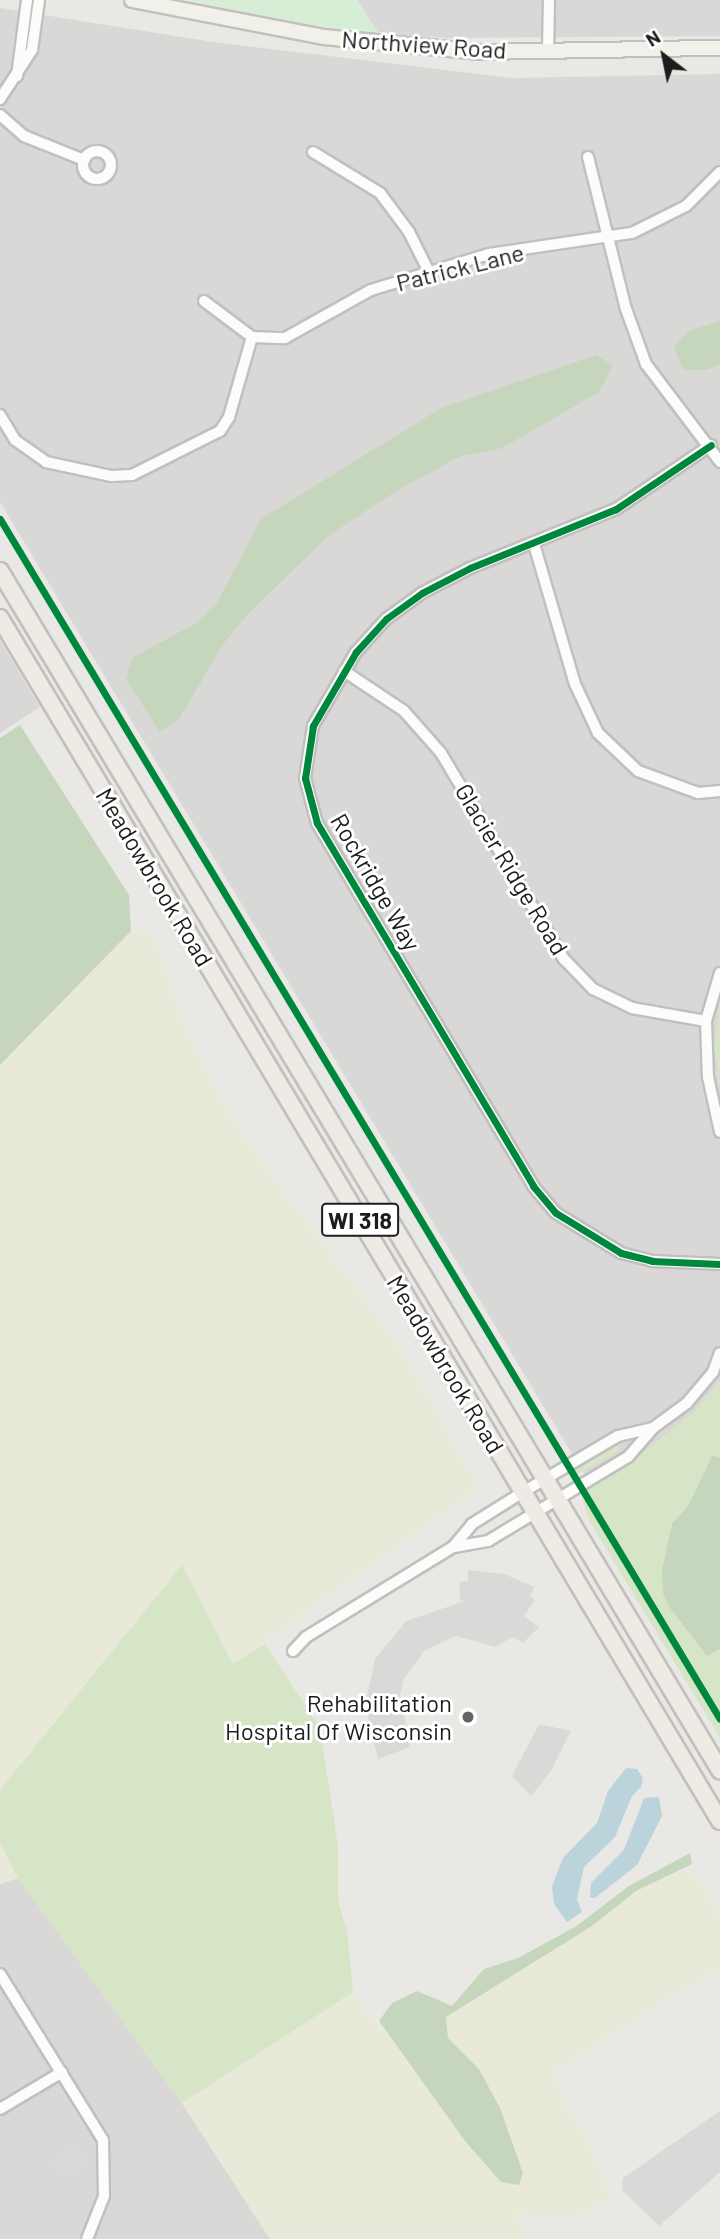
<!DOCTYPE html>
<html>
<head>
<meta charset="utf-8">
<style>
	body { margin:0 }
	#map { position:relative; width:720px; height:2239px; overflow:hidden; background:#eae8e5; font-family:Barlow,sans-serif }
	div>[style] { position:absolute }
	.residential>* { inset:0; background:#d9d8d6 }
	.farmland>* { inset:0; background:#e8e9d9 }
	.grass>* { inset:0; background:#d6e5c6 }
	.forest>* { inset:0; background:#c5d6bc }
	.park>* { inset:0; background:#d5eed5 }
	.parking>* { inset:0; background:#dad9d8 }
	.water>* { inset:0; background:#bbd3da }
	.roads { filter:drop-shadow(2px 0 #c1c0bf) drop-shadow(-2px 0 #c1c0bf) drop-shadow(0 2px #c1c0bf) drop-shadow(0 -2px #c1c0bf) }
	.street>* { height:10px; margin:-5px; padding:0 5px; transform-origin:5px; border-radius:5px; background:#fcfcfb }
	.street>.ring { margin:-5px; padding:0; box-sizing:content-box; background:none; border:10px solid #fcfcfb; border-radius:50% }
	.secondary>* { height:14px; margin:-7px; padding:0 7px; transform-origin:7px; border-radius:7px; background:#f1f1e9 }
	.primary>* { height:16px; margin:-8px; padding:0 8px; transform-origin:8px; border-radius:8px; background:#efebe4 }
	.cycleway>* { height:7px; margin:-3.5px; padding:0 3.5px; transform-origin:3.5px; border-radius:3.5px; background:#00873e }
	.dots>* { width:19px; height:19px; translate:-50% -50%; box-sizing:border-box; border:4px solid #fff; border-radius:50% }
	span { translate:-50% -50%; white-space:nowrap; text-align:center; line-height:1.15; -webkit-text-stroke:6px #fff; paint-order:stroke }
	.shield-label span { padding:2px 5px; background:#fff; border:2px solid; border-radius:5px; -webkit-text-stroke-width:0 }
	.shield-label { font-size:23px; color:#1c1c1c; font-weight:700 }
	.street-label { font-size:24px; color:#1c1c1c }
	.poi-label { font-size:24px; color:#1c1c1c }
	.right { translate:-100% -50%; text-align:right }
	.north { position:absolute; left:629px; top:21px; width:70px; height:70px; -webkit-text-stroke:5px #fff; paint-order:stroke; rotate:328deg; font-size:19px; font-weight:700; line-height:28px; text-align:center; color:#1c1c1c }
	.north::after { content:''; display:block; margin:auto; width:24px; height:32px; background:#1c1c1c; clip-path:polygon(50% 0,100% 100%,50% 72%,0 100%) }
</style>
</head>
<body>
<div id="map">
	<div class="residential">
		<div style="clip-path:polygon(357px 0,720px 0,720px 36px,449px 38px,379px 34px)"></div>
		<div style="clip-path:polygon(0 8px,213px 42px,513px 78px,720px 74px,720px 1700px,0 502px)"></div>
		<div style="clip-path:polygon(0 640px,40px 707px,0 733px)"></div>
		<div style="clip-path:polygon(18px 1878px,182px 2103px,270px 2239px,0 2239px,0 1884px)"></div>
	</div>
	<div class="farmland">
		<div style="clip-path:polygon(131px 931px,146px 931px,155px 941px,193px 1045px,231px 1118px,405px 1354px,477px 1484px,467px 1497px,234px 1664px,181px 1566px,0 1790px,0 1065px)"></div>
		<div style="clip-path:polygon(0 1843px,18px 1878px,0 1884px)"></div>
		<div style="clip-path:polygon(681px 1871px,692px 1872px,701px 1882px,720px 1916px,720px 1967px,555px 2071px,565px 2105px,587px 2135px,612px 2198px,576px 2218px,516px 2215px,527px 2239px,270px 2239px,182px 2103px,353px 1992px,501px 2182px,511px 2140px,500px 2108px,479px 2069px,448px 2038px,446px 2017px,592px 1926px,636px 1891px)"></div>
	</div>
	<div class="grass">
		<div style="clip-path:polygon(720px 1004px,720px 1088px,715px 1048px)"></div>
		<div style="clip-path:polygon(720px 1381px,720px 1458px,712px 1456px,688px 1506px,672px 1524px,670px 1608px,707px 1655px,720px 1649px,720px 1738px,590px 1522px,583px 1502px,590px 1487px,637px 1457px,695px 1411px)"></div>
		<div style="clip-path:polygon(617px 1445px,619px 1450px,577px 1475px,574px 1470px)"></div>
		<div style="clip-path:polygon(182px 1565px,233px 1664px,265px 1644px,320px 1728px,338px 1846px,338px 1900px,347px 1932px,353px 1992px,182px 2103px,18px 1878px,0 1843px,0 1790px)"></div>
	</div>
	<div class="forest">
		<div style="clip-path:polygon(720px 321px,720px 364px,707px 370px,683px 370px,674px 347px,688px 331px)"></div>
		<div style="clip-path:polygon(596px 355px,613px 365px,599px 392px,502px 448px,461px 456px,398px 490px,328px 536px,247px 615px,224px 643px,179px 719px,160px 732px,126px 679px,132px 658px,196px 623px,216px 605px,261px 519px,441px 408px)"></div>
		<div style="clip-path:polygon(20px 725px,129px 895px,131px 931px,0 1065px,0 738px)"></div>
		<div style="clip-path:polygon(713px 1455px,720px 1458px,720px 1649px,707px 1656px,670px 1608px,663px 1593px,662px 1571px,672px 1524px,688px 1506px)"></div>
		<div style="clip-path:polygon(690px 1853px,692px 1864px,636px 1891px,592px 1926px,446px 2017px,448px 2038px,479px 2069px,500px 2108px,523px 2173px,519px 2185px,501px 2182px,465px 2141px,379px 2021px,392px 2003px,417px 1991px,452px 2006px,484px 1969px,518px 1958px,575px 1927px,629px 1886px)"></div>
	</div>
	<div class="park">
		<div style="clip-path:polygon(188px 0,357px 0,379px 34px,290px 22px)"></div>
	</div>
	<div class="parking">
		<div style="clip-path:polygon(468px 1570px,504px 1574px,535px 1587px,530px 1596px,535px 1600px,524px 1616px,539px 1627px,523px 1643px,512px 1637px,496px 1647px,456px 1636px,424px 1651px,404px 1679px,400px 1695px,410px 1747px,378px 1759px,365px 1704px,375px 1659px,406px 1621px,465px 1601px,460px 1600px,459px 1582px,468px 1581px)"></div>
		<div style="clip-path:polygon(539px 1724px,571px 1731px,551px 1771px,531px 1796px,512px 1776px)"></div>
		<div style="clip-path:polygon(720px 2111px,720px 2172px,659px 2226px,622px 2190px,623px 2178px)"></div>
		<div style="clip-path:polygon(78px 2144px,89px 2163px,67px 2175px,63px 2170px,56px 2172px,49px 2161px)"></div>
	</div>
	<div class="water">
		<div style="clip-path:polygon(626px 1768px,637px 1769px,643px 1778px,641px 1787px,632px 1796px,615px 1837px,584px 1867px,577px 1899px,582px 1912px,567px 1922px,554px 1904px,552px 1886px,563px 1858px,597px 1823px,608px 1791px)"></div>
		<div style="clip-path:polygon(659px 1797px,662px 1816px,637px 1865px,595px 1898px,590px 1897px,591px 1883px,624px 1850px,644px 1798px)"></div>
	</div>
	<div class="roads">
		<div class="street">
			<div style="left:548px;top:51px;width:51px;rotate:-88.9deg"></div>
			<div style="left:17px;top:76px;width:77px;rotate:-82.5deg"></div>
			<div style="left:0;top:99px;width:59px;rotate:-56.9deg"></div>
			<div style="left:32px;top:50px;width:50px;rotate:-82deg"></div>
			<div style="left:0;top:115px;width:32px;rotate:41deg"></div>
			<div style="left:24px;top:136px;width:65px;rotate:21.8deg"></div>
			<div class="ring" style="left:83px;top:151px;width:18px;height:18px"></div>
			<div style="left:313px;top:152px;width:79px;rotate:31.5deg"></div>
			<div style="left:380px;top:193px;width:49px;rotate:53.4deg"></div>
			<div style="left:409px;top:232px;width:45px;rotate:63.4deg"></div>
			<div style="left:588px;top:157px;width:157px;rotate:76deg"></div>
			<div style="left:626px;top:309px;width:59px;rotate:70deg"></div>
			<div style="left:646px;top:364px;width:123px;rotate:52.9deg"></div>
			<div style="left:204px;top:301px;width:60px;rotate:36.9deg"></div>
			<div style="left:252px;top:337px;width:33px;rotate:2deg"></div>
			<div style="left:285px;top:338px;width:98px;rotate:-29.2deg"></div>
			<div style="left:371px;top:290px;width:123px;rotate:-17deg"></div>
			<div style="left:489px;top:254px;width:145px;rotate:-8.4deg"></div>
			<div style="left:632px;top:233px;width:60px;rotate:-26.6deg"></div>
			<div style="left:686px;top:206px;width:48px;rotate:-45deg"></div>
			<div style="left:0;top:415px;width:29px;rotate:59deg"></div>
			<div style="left:15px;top:440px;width:38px;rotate:35deg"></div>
			<div style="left:46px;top:462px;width:66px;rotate:12.2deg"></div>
			<div style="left:111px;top:476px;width:21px;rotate:-3deg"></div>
			<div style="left:132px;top:475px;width:98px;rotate:-26.6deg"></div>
			<div style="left:220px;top:431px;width:17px;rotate:-57deg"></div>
			<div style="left:229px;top:417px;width:83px;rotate:-74deg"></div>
			<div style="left:711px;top:445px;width:115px;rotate:146deg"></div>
			<div style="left:616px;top:509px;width:157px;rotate:158deg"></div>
			<div style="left:470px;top:568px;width:54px;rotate:152.5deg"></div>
			<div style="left:422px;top:593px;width:44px;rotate:144.2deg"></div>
			<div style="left:386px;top:619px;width:45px;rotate:132.3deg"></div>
			<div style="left:356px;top:652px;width:86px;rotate:120.2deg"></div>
			<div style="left:313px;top:726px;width:53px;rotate:98.7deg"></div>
			<div style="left:305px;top:778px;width:47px;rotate:75.1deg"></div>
			<div style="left:317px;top:823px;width:422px;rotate:59.2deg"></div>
			<div style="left:533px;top:1186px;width:35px;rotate:50deg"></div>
			<div style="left:556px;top:1213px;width:76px;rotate:31.6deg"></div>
			<div style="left:621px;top:1253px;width:32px;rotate:14deg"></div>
			<div style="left:652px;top:1261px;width:68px;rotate:2.5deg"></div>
			<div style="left:534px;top:544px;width:146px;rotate:73.7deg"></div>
			<div style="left:575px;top:684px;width:54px;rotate:64.9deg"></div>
			<div style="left:598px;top:733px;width:55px;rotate:43.5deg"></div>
			<div style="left:638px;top:771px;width:64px;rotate:20.1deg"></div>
			<div style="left:698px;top:793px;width:22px;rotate:-5deg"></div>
			<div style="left:344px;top:671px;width:72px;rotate:33.7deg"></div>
			<div style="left:404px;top:711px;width:56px;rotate:48.6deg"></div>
			<div style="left:441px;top:753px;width:240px;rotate:59.2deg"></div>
			<div style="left:564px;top:959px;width:42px;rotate:46deg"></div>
			<div style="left:593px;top:989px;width:43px;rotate:26deg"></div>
			<div style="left:632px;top:1008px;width:75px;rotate:10deg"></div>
			<div style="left:720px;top:973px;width:50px;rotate:106.3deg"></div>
			<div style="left:706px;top:1021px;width:56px;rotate:88deg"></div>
			<div style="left:708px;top:1077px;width:56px;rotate:77.7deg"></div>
			<div style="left:454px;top:1547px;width:35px;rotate:-10deg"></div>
			<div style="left:488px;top:1541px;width:163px;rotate:-31deg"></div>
			<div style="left:628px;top:1457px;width:38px;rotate:-49deg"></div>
			<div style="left:653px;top:1428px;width:42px;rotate:-36.3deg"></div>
			<div style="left:687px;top:1403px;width:40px;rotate:-50deg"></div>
			<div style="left:713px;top:1372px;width:20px;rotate:-70deg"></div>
			<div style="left:293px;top:1651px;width:19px;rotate:-47deg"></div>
			<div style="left:306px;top:1637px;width:172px;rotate:-31.5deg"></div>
			<div style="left:453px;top:1547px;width:30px;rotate:-50deg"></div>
			<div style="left:472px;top:1524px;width:60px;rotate:-32.1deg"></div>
			<div style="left:523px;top:1492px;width:110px;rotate:-30.5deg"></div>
			<div style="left:618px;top:1436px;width:36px;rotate:-13deg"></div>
			<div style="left:0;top:1974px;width:195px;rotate:58.2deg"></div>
			<div style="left:103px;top:2140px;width:56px;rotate:89deg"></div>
			<div style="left:104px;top:2196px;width:46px;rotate:111.6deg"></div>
			<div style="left:0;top:2109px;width:72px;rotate:-30.8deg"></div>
		</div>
		<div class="secondary">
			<div style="left:132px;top:0;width:196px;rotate:10.9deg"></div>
			<div style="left:324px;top:37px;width:157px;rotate:5.5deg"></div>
			<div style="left:480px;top:52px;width:240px;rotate:-1deg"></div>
		</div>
		<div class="primary">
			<div style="left:0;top:571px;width:1399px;rotate:59.02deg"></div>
			<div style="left:0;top:618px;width:1402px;rotate:59.1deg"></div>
		</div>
	</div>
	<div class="cycleway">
		<div style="left:711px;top:445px;width:115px;rotate:146deg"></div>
		<div style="left:616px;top:509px;width:157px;rotate:158deg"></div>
		<div style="left:470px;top:568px;width:54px;rotate:152.5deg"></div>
		<div style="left:422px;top:593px;width:44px;rotate:144.2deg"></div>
		<div style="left:386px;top:619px;width:45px;rotate:132.3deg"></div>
		<div style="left:356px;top:652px;width:86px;rotate:120.2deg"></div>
		<div style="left:313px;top:726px;width:53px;rotate:98.7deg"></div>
		<div style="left:305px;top:778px;width:47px;rotate:75.1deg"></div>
		<div style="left:317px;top:823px;width:422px;rotate:59.2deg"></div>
		<div style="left:533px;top:1186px;width:35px;rotate:50deg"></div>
		<div style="left:556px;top:1213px;width:76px;rotate:31.6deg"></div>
		<div style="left:621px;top:1253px;width:32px;rotate:14deg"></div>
		<div style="left:652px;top:1261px;width:68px;rotate:2.5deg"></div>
		<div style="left:0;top:519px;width:1399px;rotate:59.04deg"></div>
	</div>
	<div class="dots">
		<div style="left:468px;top:1717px;background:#646362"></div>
	</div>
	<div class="shield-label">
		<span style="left:360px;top:1220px">WI 318</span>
	</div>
	<div class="street-label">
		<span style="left:424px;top:44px;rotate:4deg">Northview Road</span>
		<span style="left:460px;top:267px;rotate:-14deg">Patrick Lane</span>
		<span style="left:512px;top:869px;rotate:59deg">Glacier Ridge Road</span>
		<span style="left:155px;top:877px;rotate:59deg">Meadowbrook Road</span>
		<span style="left:376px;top:882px;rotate:60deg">Rockridge Way</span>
		<span style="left:446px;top:1364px;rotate:59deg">Meadowbrook Road</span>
	</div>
	<div class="poi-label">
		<span class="right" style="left:452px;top:1717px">Rehabilitation<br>Hospital Of Wisconsin</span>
	</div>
	<div class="north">N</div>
</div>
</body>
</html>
